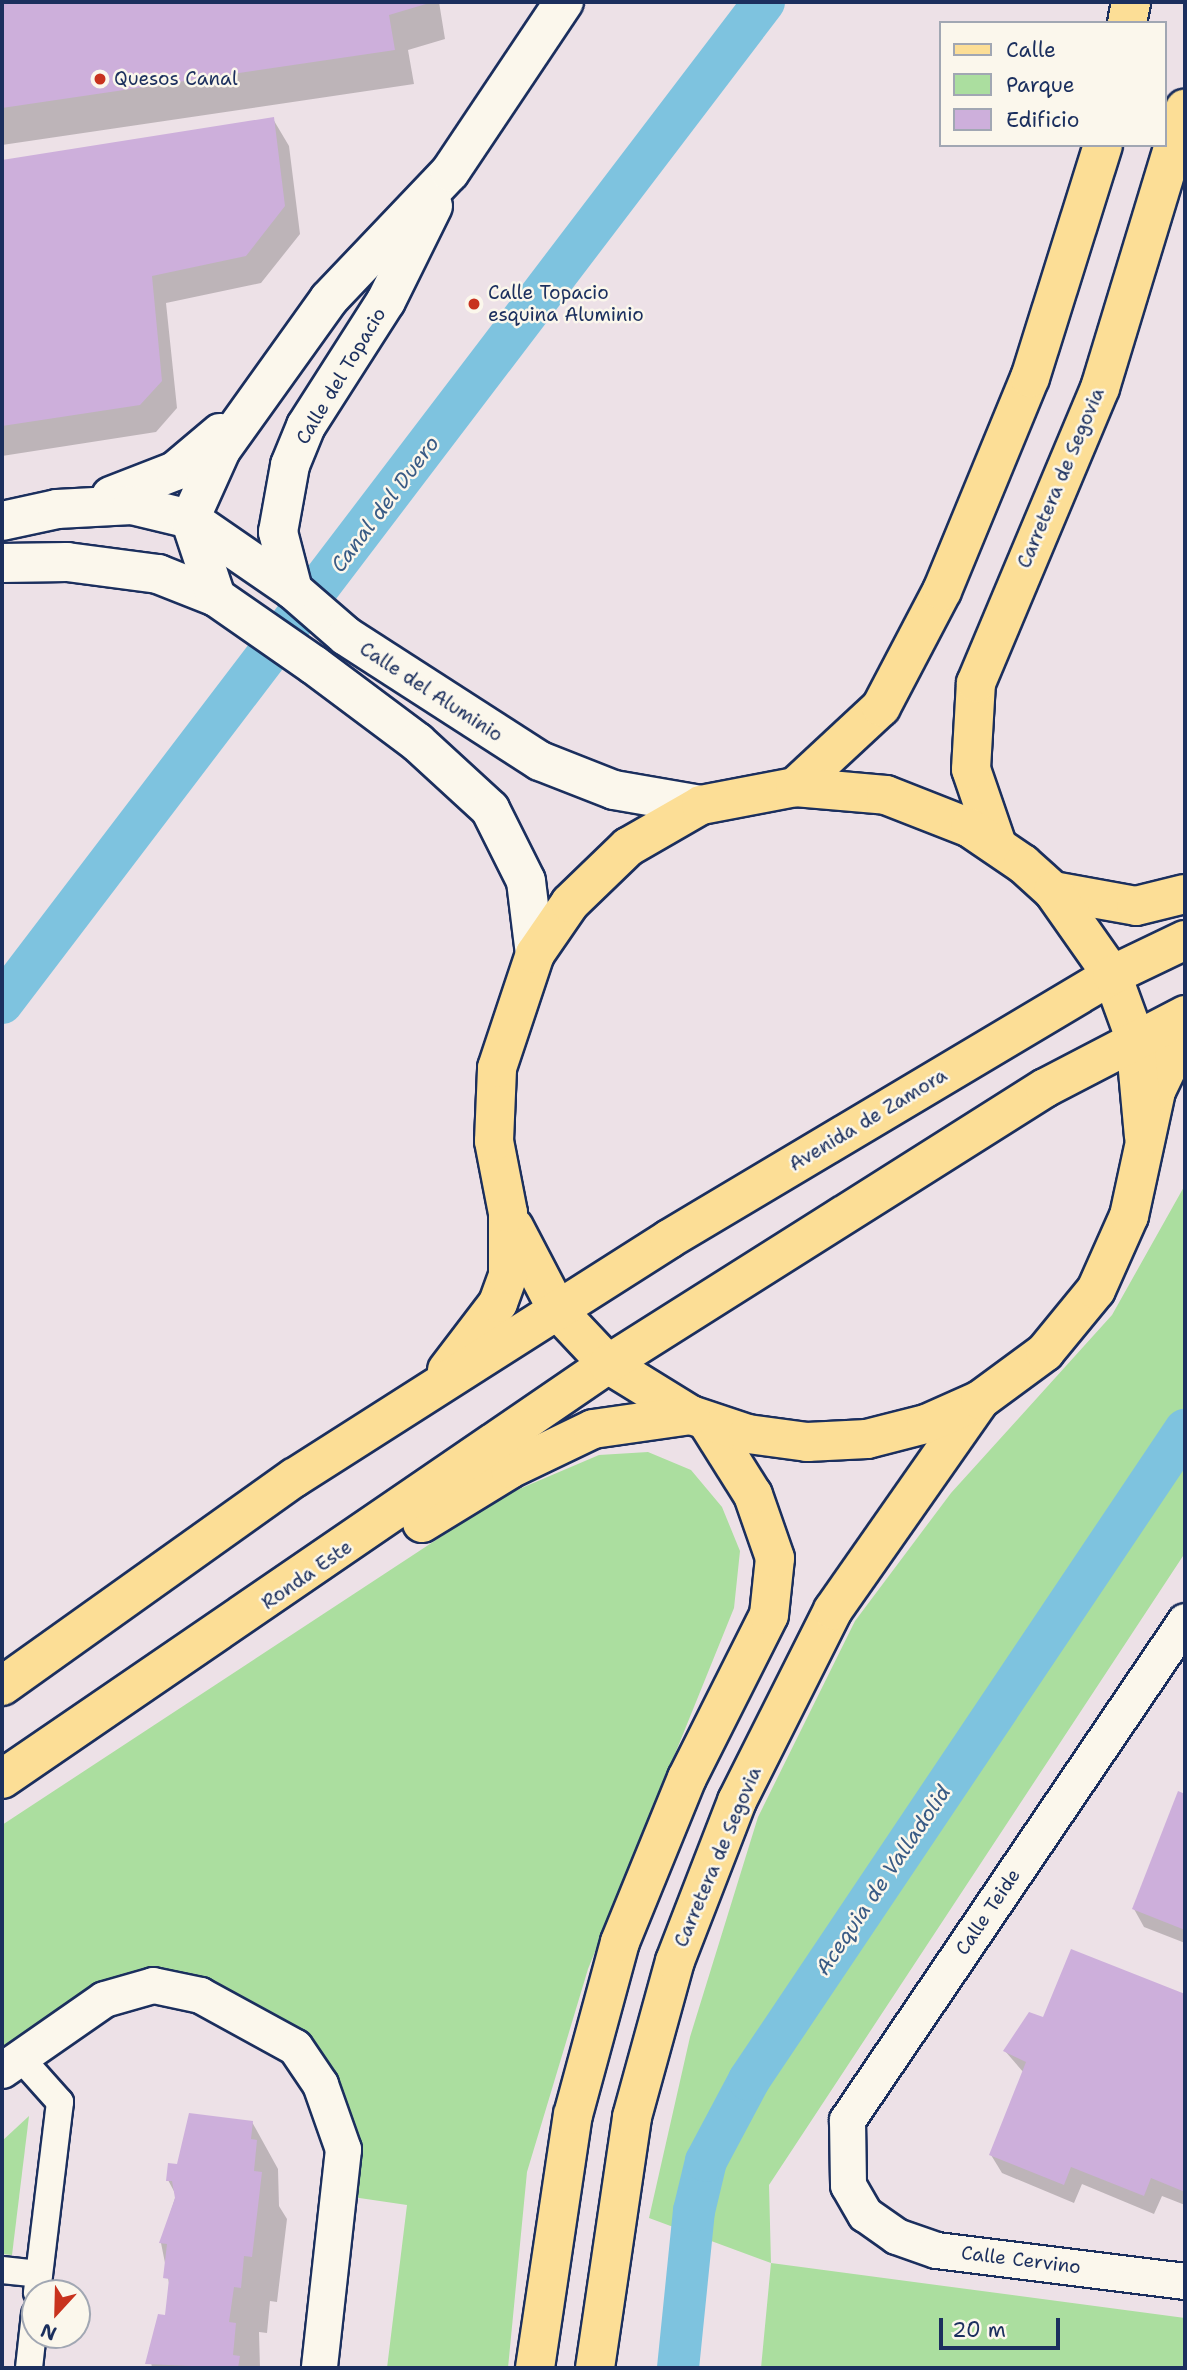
<!DOCTYPE html>
<html>
<head>
<meta charset="utf-8">
<style>
	body { margin:0 }
	#map { position:relative; width:1187px; height:2370px; overflow:hidden; background:#ede1e7; font-family:"Shantell Sans",sans-serif }
	div>[style] { position:absolute }
	.green>* { inset:0; background:#abde9f }
	.shadow>* { inset:0; background:#0003 }
	.canal>* { height:42px; margin:-21px; padding:0 21px; transform-origin:21px; border-radius:21px; background:#7ec3df }
	.building>* { inset:0; background:#cdafdb }
	.roads { filter:drop-shadow(2px 0 #1b2f5e) drop-shadow(-2px 0 #1b2f5e) drop-shadow(0 2px #1b2f5e) drop-shadow(0 -2px #1b2f5e) }
	.pedestrian>* { height:26px; margin:-13px; padding:0 13px; transform-origin:13px; border-radius:13px; background:#fbf7ec }
	.minor>* { height:35px; margin:-17.5px; padding:0 17.5px; transform-origin:17.5px; border-radius:17.5px; background:#fbf7ec }
	.tertiary>* { height:38px; margin:-19px; padding:0 19px; transform-origin:19px; border-radius:19px; background:#fbf7ec }
	.primary>* { height:38px; margin:-19px; padding:0 19px; transform-origin:19px; border-radius:19px; background:#fcde96 }
	.trunk>* { height:38px; margin:-19px; padding:0 19px; transform-origin:19px; border-radius:19px; background:#fcde96 }
	.dots>* { width:19px; height:19px; translate:-50% -50%; box-sizing:border-box; border:4px solid #fbf7ec; border-radius:50% }
	span { translate:-50% -50%; white-space:nowrap; text-align:center; line-height:1.15; -webkit-text-stroke:5px #fbf7ec; paint-order:stroke }
	.poi-label { font-size:19px; color:#1b2f5e }
	.left { translate:0 -50%; text-align:left }
	.street-label { font-size:19px; color:#1b2f5e }
	.water-label { font-size:21px; color:#395b85; font-style:italic }
	.frame { position:absolute; inset:0; border:4px solid #1b2f5e; pointer-events:none }
	.legend { position:absolute; left:939px; top:21px; width:228px; height:126px; box-sizing:border-box; background:#fbf7ec; border:2px solid #a1a7b3; margin:0; padding:9px 12px; list-style:none; font-size:21px; color:#1b2f5e }
	.legend li { display:flex; align-items:center; gap:14px; height:35px }
	.legend b { width:35px; border:2px solid #a1a7b3 }
	.north { position:absolute; left:21px; top:2279px; width:70px; height:70px; box-sizing:border-box; background:#fbf7ec; border:2px solid #a1a7b3; border-radius:50%; rotate:202deg; font-size:19px; font-weight:700; line-height:28px; text-align:center; color:#1b2f5e }
	.north::after { content:''; display:block; margin:auto; width:24px; height:32px; background:#c8321e; clip-path:polygon(50% 0,100% 100%,50% 72%,0 100%) }
	.scale { position:absolute; left:939px; top:2318px; width:121px; height:32px; box-sizing:border-box; border:4px solid #1b2f5e; border-top:0; padding-left:9px; font-size:21px; line-height:24px; white-space:nowrap; color:#1b2f5e; -webkit-text-stroke:5px #fbf7ec; paint-order:stroke }
</style>
</head>
<body>
<div id="map">
	<div class="green">
		<div style="clip-path:polygon(1185px 1185px,1185px 1553px,769px 2185px,771px 2263px,1185px 2318px,1185px 2368px,761px 2368px,771px 2263px,649px 2218px,690px 2037px,758px 1817px,855px 1621px,951px 1493px,1112px 1315px)"></div>
		<div style="clip-path:polygon(648px 1452px,691px 1470px,722px 1507px,740px 1551px,734px 1608px,588px 1969px,527px 2172px,508px 2368px,387px 2368px,407px 2205px,339px 2195px,295px 2047px,153px 1985px,2px 2070px,2px 1825px,503px 1496px,599px 1455px)"></div>
		<div style="clip-path:polygon(29px 2116px,12px 2255px,2px 2254px,2px 2141px)"></div>
	</div>
	<div class="shadow">
		<div style="clip-path:polygon(2px 2px,439px 2px,445px 39px,408px 50px,414px 84px,2px 145px)"></div>
		<div style="clip-path:polygon(273px 119px,289px 146px,300px 234px,261px 283px,166px 303px,177px 408px,156px 432px,2px 456px,2px 162px)"></div>
		<div style="clip-path:polygon(1179px 1793px,1185px 1796px,1185px 1943px,1144px 1927px,1134px 1909px)"></div>
		<div style="clip-path:polygon(1072px 1951px,1185px 1996px,1185px 2205px,1162px 2196px,1154px 2214px,1082px 2184px,1074px 2203px,1002px 2173px,991px 2155px,1024px 2073px,1005px 2051px,1044px 2020px)"></div>
		<div style="clip-path:polygon(252px 2122px,278px 2169px,279px 2206px,287px 2219px,277px 2302px,270px 2301px,267px 2333px,259px 2332px,260px 2368px,152px 2368px,149px 2349px,167px 2316px,170px 2288px,161px 2243px,176px 2195px,168px 2180px,178px 2166px)"></div>
	</div>
	<div class="canal">
		<div style="left:2px;top:1003px;width:1258px;rotate:-52.72deg"></div>
		<div style="left:678px;top:2368px;width:158px;rotate:-84.2deg"></div>
		<div style="left:694px;top:2211px;width:51px;rotate:-76.5deg"></div>
		<div style="left:706px;top:2161px;width:92px;rotate:-62deg"></div>
		<div style="left:749px;top:2080px;width:783px;rotate:-56.15deg"></div>
	</div>
	<div class="building">
		<div style="clip-path:polygon(2px 2px,426px 2px,426px 4px,389px 15px,395px 50px,2px 108px)"></div>
		<div style="clip-path:polygon(274px 117px,285px 206px,246px 256px,152px 276px,162px 381px,140px 405px,2px 426px,2px 160px)"></div>
		<div style="clip-path:polygon(1178px 1791px,1185px 1794px,1185px 1930px,1132px 1909px)"></div>
		<div style="clip-path:polygon(1071px 1949px,1185px 1994px,1185px 2192px,1151px 2178px,1144px 2196px,1071px 2167px,1064px 2185px,989px 2155px,1026px 2062px,1003px 2051px,1029px 2012px,1043px 2017px)"></div>
		<div style="clip-path:polygon(189px 2113px,253px 2121px,251px 2139px,257px 2140px,254px 2171px,262px 2172px,252px 2257px,244px 2256px,241px 2288px,234px 2287px,229px 2322px,236px 2323px,233px 2355px,240px 2356px,238px 2368px,145px 2364px,158px 2314px,165px 2315px,169px 2279px,163px 2278px,167px 2244px,159px 2243px,175px 2198px,172px 2181px,166px 2181px,168px 2163px,177px 2164px)"></div>
	</div>
	<div class="roads">
		<div class="pedestrian">
			<div style="left:18px;top:2055px;width:63px;rotate:48.2deg"></div>
			<div style="left:60px;top:2102px;width:192px;rotate:96.9deg"></div>
			<div style="left:2px;top:2270px;width:37px;rotate:6deg"></div>
			<div style="left:29px;top:2368px;width:54px;rotate:-83.7deg"></div>
		</div>
		<div class="minor">
			<div style="left:1185px;top:1621px;width:603px;rotate:124.11deg"></div>
			<div style="left:847px;top:2120px;width:65px;rotate:89.1deg"></div>
			<div style="left:848px;top:2185px;width:34px;rotate:60deg"></div>
			<div style="left:865px;top:2214px;width:38px;rotate:35deg"></div>
			<div style="left:896px;top:2236px;width:42px;rotate:19.3deg"></div>
			<div style="left:936px;top:2250px;width:251px;rotate:7.1deg"></div>
			<div style="left:2px;top:2070px;width:124px;rotate:-34.8deg"></div>
			<div style="left:104px;top:1999px;width:51px;rotate:-15.9deg"></div>
			<div style="left:153px;top:1985px;width:48px;rotate:12deg"></div>
			<div style="left:200px;top:1995px;width:108px;rotate:28.7deg"></div>
			<div style="left:295px;top:2047px;width:45px;rotate:56deg"></div>
			<div style="left:320px;top:2084px;width:69px;rotate:70.5deg"></div>
			<div style="left:343px;top:2149px;width:220px;rotate:96.3deg"></div>
		</div>
		<div class="tertiary">
			<div style="left:111px;top:496px;width:69px;rotate:-21.3deg"></div>
			<div style="left:175px;top:471px;width:59px;rotate:-40.2deg"></div>
			<div style="left:2px;top:521px;width:56px;rotate:-12.3deg"></div>
			<div style="left:57px;top:509px;width:75px;rotate:-3.1deg"></div>
			<div style="left:132px;top:505px;width:60px;rotate:13.6deg"></div>
			<div style="left:190px;top:519px;width:125px;rotate:34.6deg"></div>
			<div style="left:293px;top:590px;width:70px;rotate:41deg"></div>
			<div style="left:346px;top:636px;width:231px;rotate:32.8deg"></div>
			<div style="left:540px;top:761px;width:79px;rotate:21.4deg"></div>
			<div style="left:614px;top:790px;width:88px;rotate:9.8deg"></div>
			<div style="left:2px;top:563px;width:65px;rotate:-0.9deg"></div>
			<div style="left:67px;top:562px;width:92px;rotate:7.5deg"></div>
			<div style="left:158px;top:574px;width:62px;rotate:21.6deg"></div>
			<div style="left:216px;top:597px;width:119px;rotate:34.8deg"></div>
			<div style="left:314px;top:665px;width:129px;rotate:36.8deg"></div>
			<div style="left:417px;top:742px;width:99px;rotate:42.5deg"></div>
			<div style="left:490px;top:809px;width:80px;rotate:63.4deg"></div>
			<div style="left:526px;top:881px;width:74px;rotate:83deg"></div>
			<div style="left:293px;top:590px;width:60px;rotate:-104.5deg"></div>
			<div style="left:278px;top:532px;width:68px;rotate:-79.8deg"></div>
			<div style="left:290px;top:465px;width:42px;rotate:-67.7deg"></div>
			<div style="left:306px;top:426px;width:148px;rotate:-57.4deg"></div>
			<div style="left:386px;top:301px;width:106px;rotate:-63.7deg"></div>
			<div style="left:216px;top:597px;width:82px;rotate:-108.4deg"></div>
			<div style="left:190px;top:519px;width:76px;rotate:-65.8deg"></div>
			<div style="left:221px;top:450px;width:186px;rotate:-54.4deg"></div>
			<div style="left:329px;top:299px;width:175px;rotate:-46.4deg"></div>
			<div style="left:450px;top:172px;width:205px;rotate:-56.2deg"></div>
		</div>
		<div class="primary">
			<div style="left:535px;top:2368px;width:256px;rotate:-81.5deg"></div>
			<div style="left:573px;top:2115px;width:179px;rotate:-74.8deg"></div>
			<div style="left:620px;top:1942px;width:177px;rotate:-67.8deg"></div>
			<div style="left:687px;top:1778px;width:182px;rotate:-63.3deg"></div>
			<div style="left:769px;top:1615px;width:57px;rotate:-84deg"></div>
			<div style="left:775px;top:1558px;width:67px;rotate:-109.2deg"></div>
			<div style="left:753px;top:1495px;width:86px;rotate:-122.2deg"></div>
			<div style="left:595px;top:2368px;width:254px;rotate:-81.6deg"></div>
			<div style="left:632px;top:2117px;width:162px;rotate:-74.6deg"></div>
			<div style="left:675px;top:1961px;width:172px;rotate:-68.8deg"></div>
			<div style="left:737px;top:1801px;width:214px;rotate:-63.3deg"></div>
			<div style="left:833px;top:1610px;width:256px;rotate:-55deg"></div>
		</div>
		<div class="trunk">
			<div style="left:1127px;top:23px;width:21px;rotate:-79deg"></div>
			<div style="left:795px;top:787px;width:117px;rotate:-42.9deg"></div>
			<div style="left:881px;top:707px;width:131px;rotate:-62.3deg"></div>
			<div style="left:942px;top:591px;width:230px;rotate:-67.6deg"></div>
			<div style="left:1030px;top:378px;width:244px;rotate:-72.6deg"></div>
			<div style="left:997px;top:845px;width:80px;rotate:-108.9deg"></div>
			<div style="left:971px;top:769px;width:86px;rotate:-86.7deg"></div>
			<div style="left:976px;top:683px;width:320px;rotate:-67.2deg"></div>
			<div style="left:1100px;top:388px;width:292px;rotate:-73.1deg"></div>
			<div style="left:1053px;top:891px;width:84px;rotate:10.2deg"></div>
			<div style="left:1136px;top:906px;width:50px;rotate:-13.8deg"></div>
			<div style="left:514px;top:1227px;width:95px;rotate:62.4deg"></div>
			<div style="left:558px;top:1311px;width:73px;rotate:46.7deg"></div>
			<div style="left:608px;top:1364px;width:97px;rotate:31.6deg"></div>
			<div style="left:691px;top:1415px;width:60px;rotate:18.4deg"></div>
			<div style="left:748px;top:1434px;width:60px;rotate:7.7deg"></div>
			<div style="left:807px;top:1442px;width:60px;rotate:-2.9deg"></div>
			<div style="left:867px;top:1439px;width:61px;rotate:-14.3deg"></div>
			<div style="left:926px;top:1424px;width:59px;rotate:-24deg"></div>
			<div style="left:980px;top:1400px;width:81px;rotate:-36.4deg"></div>
			<div style="left:1045px;top:1352px;width:80px;rotate:-50.6deg"></div>
			<div style="left:1096px;top:1290px;width:81px;rotate:-66deg"></div>
			<div style="left:1129px;top:1216px;width:128px;rotate:-77.8deg"></div>
			<div style="left:1156px;top:1091px;width:67px;rotate:-64.2deg"></div>
			<div style="left:447px;top:1370px;width:84px;rotate:-52.7deg"></div>
			<div style="left:498px;top:1303px;width:30px;rotate:-70deg"></div>
			<div style="left:508px;top:1275px;width:62px;rotate:-90deg"></div>
			<div style="left:508px;top:1213px;width:73px;rotate:-101deg"></div>
			<div style="left:494px;top:1141px;width:73px;rotate:-87.6deg"></div>
			<div style="left:497px;top:1068px;width:120px;rotate:-71.6deg"></div>
			<div style="left:535px;top:954px;width:62px;rotate:-55.5deg"></div>
			<div style="left:570px;top:903px;width:81px;rotate:-44deg"></div>
			<div style="left:628px;top:847px;width:84px;rotate:-29.9deg"></div>
			<div style="left:701px;top:805px;width:96px;rotate:-10.8deg"></div>
			<div style="left:795px;top:787px;width:91px;rotate:5deg"></div>
			<div style="left:886px;top:795px;width:90px;rotate:21.4deg"></div>
			<div style="left:970px;top:828px;width:64px;rotate:34.2deg"></div>
			<div style="left:1023px;top:864px;width:40px;rotate:42deg"></div>
			<div style="left:1053px;top:891px;width:103px;rotate:54.9deg"></div>
			<div style="left:1112px;top:975px;width:67px;rotate:69.9deg"></div>
			<div style="left:1135px;top:1038px;width:99px;rotate:84.8deg"></div>
			<div style="left:422px;top:1523px;width:103px;rotate:-31.5deg"></div>
			<div style="left:510px;top:1469px;width:92px;rotate:-25.7deg"></div>
			<div style="left:593px;top:1429px;width:99px;rotate:-8.1deg"></div>
			<div style="left:2px;top:1686px;width:359px;rotate:-35.5deg"></div>
			<div style="left:294px;top:1478px;width:445px;rotate:-32.5deg"></div>
			<div style="left:669px;top:1239px;width:516px;rotate:-30.79deg"></div>
			<div style="left:1112px;top:975px;width:81px;rotate:-25.6deg"></div>
			<div style="left:2px;top:1779px;width:734px;rotate:-34.4deg"></div>
			<div style="left:608px;top:1364px;width:517px;rotate:-32.28deg"></div>
			<div style="left:1045px;top:1088px;width:158px;rotate:-27.5deg"></div>
		</div>
	</div>
	<div class="dots">
		<div style="left:100px;top:79px;background:#c8321e"></div>
		<div style="left:474px;top:304px;background:#c8321e"></div>
	</div>
	<div class="poi-label">
		<span class="left" style="left:114px;top:79px">Quesos Canal</span>
		<span class="left" style="left:488px;top:304px">Calle Topacio<br>esquina Aluminio</span>
	</div>
	<div class="street-label">
		<span style="left:341px;top:376px;rotate:-59deg">Calle del Topacio</span>
		<span style="left:1061px;top:478px;rotate:-67deg">Carretera de Segovia</span>
		<span style="left:431px;top:692px;rotate:33deg">Calle del Aluminio</span>
		<span style="left:868px;top:1120px;rotate:-31deg">Avenida de Zamora</span>
		<span style="left:307px;top:1575px;rotate:-35deg">Ronda Este</span>
		<span style="left:718px;top:1857px;rotate:-67deg">Carretera de Segovia</span>
		<span style="left:988px;top:1912px;rotate:-56deg">Calle Teide</span>
		<span style="left:1021px;top:2260px;rotate:7deg">Calle Cervino</span>
	</div>
	<div class="water-label">
		<span style="left:385px;top:504px;rotate:-53deg">Canal del Duero</span>
		<span style="left:883px;top:1880px;rotate:-56deg">Acequia de Valladolid</span>
	</div>
	<div class="frame"></div>
	<ul class="legend">
	<li><b style="height:9px;background:#fcde96"></b>Calle</li>
	<li><b style="height:19px;background:#abde9f"></b>Parque</li>
	<li><b style="height:19px;background:#cdafdb"></b>Edificio</li>
	</ul>
	<div class="north">N</div>
	<div class="scale">20 m</div>
</div>
</body>
</html>
